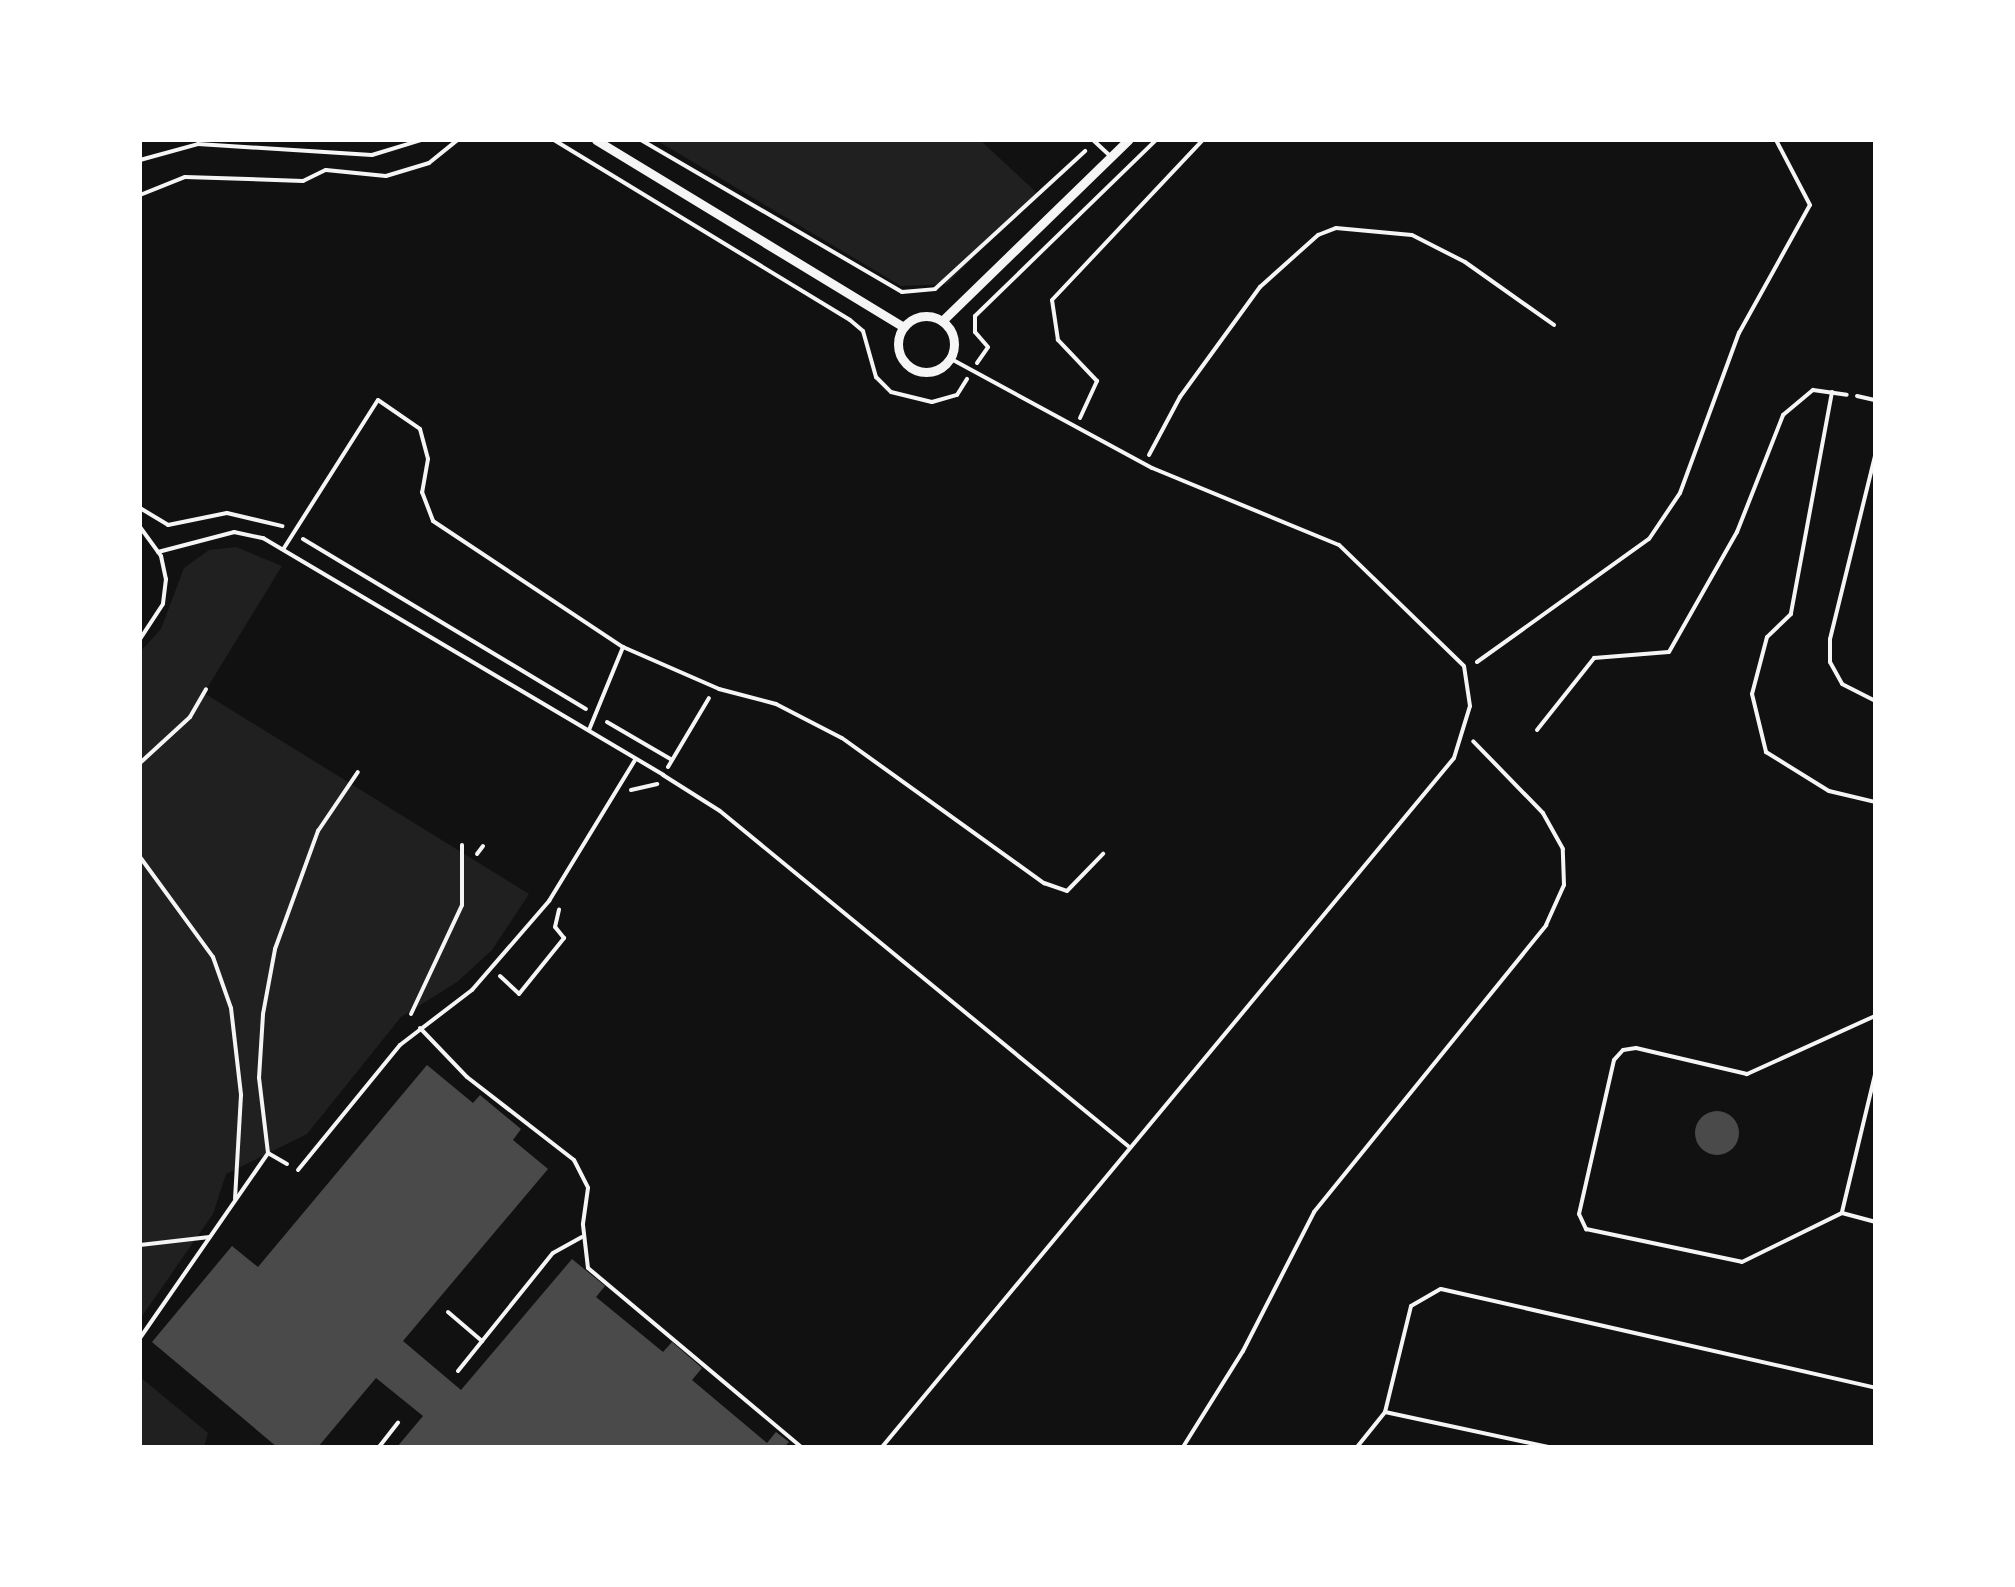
<!DOCTYPE html>
<html>
<head>
<meta charset="utf-8">
<style>
	body { margin:0 }
	#map { position:relative; width:2015px; height:1587px; overflow:hidden; background:#111; font-family:Montserrat,sans-serif }
	div>[style] { position:absolute }
	.green>* { inset:0; background:#202020 }
	.building>* { inset:0; background:#4a4a4a }
	.round { border-radius:50% }
	.path>* { height:4px; margin:-2px; padding:0 2px; transform-origin:2px; border-radius:2px; background:#f5f5f5 }
	.service>* { height:4px; margin:-2px; padding:0 2px; transform-origin:2px; border-radius:2px; background:#f5f5f5 }
	.minor>* { height:9px; margin:-4.5px; padding:0 4.5px; transform-origin:4.5px; border-radius:4.5px; background:#f5f5f5 }
	.minor>.ring { margin:-4.5px; padding:0; box-sizing:content-box; background:none; border:9px solid #f5f5f5; border-radius:50% }
	span { translate:-50% -50%; white-space:nowrap; text-align:center; line-height:1.15; -webkit-text-stroke:8px #fff; paint-order:stroke }
	.frame { position:absolute; inset:0; border:142px solid #fff; pointer-events:none }
</style>
</head>
<body>
<div id="map">
	<div class="green">
		<div style="clip-path:polygon(656px 140px,980px 140px,1037px 193px,947px 284px,901px 286px)"></div>
		<div style="clip-path:polygon(236px 547px,282px 566px,204px 693px,529px 894px,492px 950px,457px 982px,401px 1017px,307px 1134px,226px 1174px,213px 1214px,140px 1319px,140px 652px,161px 629px,184px 568px,209px 550px)"></div>
		<div style="clip-path:polygon(140px 1377px,208px 1433px,204px 1447px,140px 1447px)"></div>
	</div>
	<div class="building">
		<div style="clip-path:polygon(427px 1065px,473px 1103px,480px 1095px,521px 1129px,513px 1140px,548px 1169px,403px 1341px,461px 1390px,572px 1259px,605px 1286px,596px 1297px,663px 1352px,672px 1342px,702px 1368px,692px 1380px,767px 1443px,776px 1432px,789px 1442px,784px 1447px,397px 1447px,423px 1416px,376px 1378px,318px 1447px,277px 1447px,152px 1342px,232px 1246px,258px 1267px)"></div>
		<div class="round" style="left:1695px;top:1111px;width:44px;height:44px"></div>
	</div>
	<div class="path">
		<div style="left:554px;top:140px;width:346px;rotate:31.3deg"></div>
		<div style="left:850px;top:320px;width:17px;rotate:40deg"></div>
		<div style="left:863px;top:331px;width:48px;rotate:74.2deg"></div>
		<div style="left:876px;top:377px;width:21px;rotate:45deg"></div>
		<div style="left:891px;top:392px;width:42px;rotate:13.7deg"></div>
		<div style="left:932px;top:402px;width:26px;rotate:-16deg"></div>
		<div style="left:957px;top:395px;width:19px;rotate:-58deg"></div>
		<div style="left:641px;top:140px;width:302px;rotate:30.2deg"></div>
		<div style="left:902px;top:292px;width:33px;rotate:-5deg"></div>
		<div style="left:935px;top:289px;width:204px;rotate:-42.6deg"></div>
		<div style="left:140px;top:195px;width:48px;rotate:-21.8deg"></div>
		<div style="left:185px;top:177px;width:118px;rotate:1.9deg"></div>
		<div style="left:303px;top:181px;width:25px;rotate:-26deg"></div>
		<div style="left:326px;top:170px;width:60px;rotate:5.7deg"></div>
		<div style="left:386px;top:176px;width:45px;rotate:-16.8deg"></div>
		<div style="left:429px;top:163px;width:36px;rotate:-39deg"></div>
		<div style="left:977px;top:363px;width:19px;rotate:-55deg"></div>
		<div style="left:988px;top:347px;width:20px;rotate:-131deg"></div>
		<div style="left:975px;top:332px;width:16px;rotate:-90deg"></div>
		<div style="left:975px;top:316px;width:252px;rotate:-44.2deg"></div>
		<div style="left:1832px;top:392px;width:226px;rotate:100.5deg"></div>
		<div style="left:1791px;top:614px;width:33px;rotate:136deg"></div>
		<div style="left:1767px;top:637px;width:59px;rotate:104.7deg"></div>
		<div style="left:1752px;top:694px;width:60px;rotate:76.4deg"></div>
		<div style="left:1766px;top:752px;width:74px;rotate:31.8deg"></div>
		<div style="left:1829px;top:791px;width:47px;rotate:13.4deg"></div>
		<div style="left:1080px;top:418px;width:41px;rotate:-65.3deg"></div>
		<div style="left:1097px;top:381px;width:57px;rotate:-133.6deg"></div>
		<div style="left:1058px;top:340px;width:40px;rotate:-98.5deg"></div>
		<div style="left:1052px;top:300px;width:220px;rotate:-46.7deg"></div>
		<div style="left:1149px;top:455px;width:66px;rotate:-61.9deg"></div>
		<div style="left:1180px;top:397px;width:136px;rotate:-54deg"></div>
		<div style="left:1260px;top:287px;width:78px;rotate:-41.9deg"></div>
		<div style="left:1318px;top:235px;width:19px;rotate:-21deg"></div>
		<div style="left:1336px;top:228px;width:76px;rotate:5.3deg"></div>
		<div style="left:1412px;top:235px;width:59px;rotate:27deg"></div>
		<div style="left:1465px;top:262px;width:109px;rotate:35.3deg"></div>
		<div style="left:140px;top:508px;width:33px;rotate:31deg"></div>
		<div style="left:168px;top:525px;width:60px;rotate:-11.5deg"></div>
		<div style="left:227px;top:513px;width:57px;rotate:13.3deg"></div>
		<div style="left:303px;top:539px;width:330px;rotate:31deg"></div>
		<div style="left:1477px;top:662px;width:211px;rotate:-35.6deg"></div>
		<div style="left:1649px;top:539px;width:55px;rotate:-56deg"></div>
		<div style="left:1680px;top:493px;width:171px;rotate:-69.8deg"></div>
		<div style="left:1739px;top:333px;width:146px;rotate:-61deg"></div>
		<div style="left:1810px;top:205px;width:73px;rotate:-117.6deg"></div>
		<div style="left:607px;top:722px;width:75px;rotate:30.3deg"></div>
		<div style="left:1537px;top:730px;width:92px;rotate:-51.6deg"></div>
		<div style="left:1594px;top:658px;width:75px;rotate:-4.6deg"></div>
		<div style="left:1669px;top:652px;width:138px;rotate:-60.5deg"></div>
		<div style="left:1737px;top:532px;width:126px;rotate:-68.5deg"></div>
		<div style="left:1783px;top:415px;width:39px;rotate:-40deg"></div>
		<div style="left:1813px;top:390px;width:34px;rotate:8deg"></div>
		<div style="left:140px;top:763px;width:68px;rotate:-42.6deg"></div>
		<div style="left:190px;top:717px;width:32px;rotate:-60deg"></div>
		<div style="left:668px;top:767px;width:80px;rotate:-59.3deg"></div>
		<div style="left:631px;top:790px;width:27px;rotate:-13deg"></div>
		<div style="left:477px;top:854px;width:10px;rotate:-53deg"></div>
		<div style="left:140px;top:857px;width:124px;rotate:53.9deg"></div>
		<div style="left:213px;top:957px;width:54px;rotate:70.6deg"></div>
		<div style="left:231px;top:1008px;width:88px;rotate:83.4deg"></div>
		<div style="left:241px;top:1095px;width:104px;rotate:93.3deg"></div>
		<div style="left:500px;top:976px;width:26px;rotate:43deg"></div>
		<div style="left:519px;top:994px;width:72px;rotate:-51.2deg"></div>
		<div style="left:564px;top:938px;width:14px;rotate:-129deg"></div>
		<div style="left:555px;top:927px;width:18px;rotate:-77deg"></div>
		<div style="left:411px;top:1014px;width:120px;rotate:-64.9deg"></div>
		<div style="left:462px;top:905px;width:60px;rotate:-90deg"></div>
		<div style="left:287px;top:1164px;width:22px;rotate:-150deg"></div>
		<div style="left:268px;top:1153px;width:76px;rotate:-96.8deg"></div>
		<div style="left:259px;top:1078px;width:64px;rotate:-86.4deg"></div>
		<div style="left:263px;top:1014px;width:66px;rotate:-79.5deg"></div>
		<div style="left:275px;top:949px;width:126px;rotate:-70deg"></div>
		<div style="left:318px;top:831px;width:71px;rotate:-55.9deg"></div>
		<div style="left:140px;top:1245px;width:70px;rotate:-6.5deg"></div>
		<div style="left:140px;top:1338px;width:225px;rotate:-55.3deg"></div>
		<div style="left:1183px;top:1447px;width:113px;rotate:-58deg"></div>
		<div style="left:1243px;top:1351px;width:156px;rotate:-62.9deg"></div>
		<div style="left:1314px;top:1212px;width:369px;rotate:-51deg"></div>
		<div style="left:1546px;top:925px;width:44px;rotate:-65.8deg"></div>
		<div style="left:1564px;top:885px;width:36px;rotate:-92deg"></div>
		<div style="left:1563px;top:849px;width:41px;rotate:-119.1deg"></div>
		<div style="left:1543px;top:813px;width:100px;rotate:-134.2deg"></div>
	</div>
	<div class="service">
		<div style="left:1093px;top:140px;width:21px;rotate:43deg"></div>
		<div style="left:140px;top:160px;width:60px;rotate:-15.4deg"></div>
		<div style="left:198px;top:144px;width:174px;rotate:3.6deg"></div>
		<div style="left:372px;top:155px;width:51px;rotate:-17deg"></div>
		<div style="left:1857px;top:396px;width:18px;rotate:13deg"></div>
		<div style="left:1875px;top:456px;width:188px;rotate:103.8deg"></div>
		<div style="left:1830px;top:639px;width:23px;rotate:90deg"></div>
		<div style="left:1830px;top:662px;width:25px;rotate:61deg"></div>
		<div style="left:1842px;top:684px;width:37px;rotate:27deg"></div>
		<div style="left:140px;top:527px;width:36px;rotate:54deg"></div>
		<div style="left:161px;top:556px;width:24px;rotate:78deg"></div>
		<div style="left:166px;top:579px;width:25px;rotate:97deg"></div>
		<div style="left:163px;top:604px;width:42px;rotate:123.3deg"></div>
		<div style="left:284px;top:548px;width:175px;rotate:-57.6deg"></div>
		<div style="left:378px;top:400px;width:51px;rotate:34.6deg"></div>
		<div style="left:420px;top:429px;width:31px;rotate:75deg"></div>
		<div style="left:428px;top:459px;width:34px;rotate:100deg"></div>
		<div style="left:422px;top:492px;width:31px;rotate:69deg"></div>
		<div style="left:433px;top:521px;width:228px;rotate:33.6deg"></div>
		<div style="left:623px;top:647px;width:105px;rotate:23.6deg"></div>
		<div style="left:719px;top:689px;width:59px;rotate:14.7deg"></div>
		<div style="left:776px;top:704px;width:74px;rotate:27.3deg"></div>
		<div style="left:842px;top:738px;width:249px;rotate:35.7deg"></div>
		<div style="left:1044px;top:883px;width:24px;rotate:19deg"></div>
		<div style="left:1067px;top:891px;width:52px;rotate:-45.8deg"></div>
		<div style="left:158px;top:552px;width:79px;rotate:-14.7deg"></div>
		<div style="left:234px;top:532px;width:30px;rotate:12deg"></div>
		<div style="left:263px;top:538px;width:465px;rotate:30.6deg"></div>
		<div style="left:663px;top:775px;width:67px;rotate:32.3deg"></div>
		<div style="left:720px;top:811px;width:528px;rotate:39.39deg"></div>
		<div style="left:589px;top:730px;width:90px;rotate:-67.7deg"></div>
		<div style="left:1875px;top:1016px;width:141px;rotate:155.6deg"></div>
		<div style="left:1747px;top:1074px;width:114px;rotate:-166.8deg"></div>
		<div style="left:1636px;top:1048px;width:13px;rotate:171deg"></div>
		<div style="left:1623px;top:1050px;width:13px;rotate:132deg"></div>
		<div style="left:1614px;top:1060px;width:158px;rotate:102.8deg"></div>
		<div style="left:1579px;top:1214px;width:17px;rotate:65deg"></div>
		<div style="left:1586px;top:1229px;width:159px;rotate:11.9deg"></div>
		<div style="left:1742px;top:1262px;width:111px;rotate:-26.1deg"></div>
		<div style="left:1842px;top:1213px;width:34px;rotate:15deg"></div>
		<div style="left:420px;top:1028px;width:68px;rotate:46.2deg"></div>
		<div style="left:467px;top:1077px;width:135px;rotate:37.8deg"></div>
		<div style="left:574px;top:1160px;width:31px;rotate:63deg"></div>
		<div style="left:588px;top:1188px;width:37px;rotate:98deg"></div>
		<div style="left:583px;top:1225px;width:43px;rotate:83.4deg"></div>
		<div style="left:588px;top:1268px;width:278px;rotate:40deg"></div>
		<div style="left:298px;top:1170px;width:161px;rotate:-50.8deg"></div>
		<div style="left:400px;top:1045px;width:91px;rotate:-37.4deg"></div>
		<div style="left:472px;top:990px;width:118px;rotate:-49.1deg"></div>
		<div style="left:549px;top:901px;width:165px;rotate:-58.6deg"></div>
		<div style="left:1842px;top:1212px;width:141px;rotate:-76.5deg"></div>
		<div style="left:448px;top:1312px;width:45px;rotate:40.5deg"></div>
		<div style="left:458px;top:1371px;width:151px;rotate:-51.2deg"></div>
		<div style="left:553px;top:1253px;width:33px;rotate:-29deg"></div>
		<div style="left:1385px;top:1412px;width:167px;rotate:12.1deg"></div>
		<div style="left:379px;top:1447px;width:31px;rotate:-52deg"></div>
		<div style="left:882px;top:1447px;width:895px;rotate:-50.3deg"></div>
		<div style="left:1454px;top:758px;width:54px;rotate:-72.9deg"></div>
		<div style="left:1470px;top:706px;width:40px;rotate:-98.5deg"></div>
		<div style="left:1464px;top:666px;width:174px;rotate:-135.9deg"></div>
		<div style="left:1339px;top:545px;width:202px;rotate:-157.6deg"></div>
		<div style="left:1152px;top:468px;width:229px;rotate:-151.5deg"></div>
		<div style="left:1357px;top:1447px;width:45px;rotate:-51.3deg"></div>
		<div style="left:1385px;top:1412px;width:109px;rotate:-76.2deg"></div>
		<div style="left:1411px;top:1306px;width:34px;rotate:-30deg"></div>
		<div style="left:1441px;top:1289px;width:445px;rotate:12.8deg"></div>
	</div>
	<div class="minor">
		<div style="left:596px;top:140px;width:359px;rotate:31.3deg"></div>
		<div class="ring" style="left:898px;top:316px;width:47px;height:47px"></div>
		<div style="left:942px;top:321px;width:260px;rotate:-44.2deg"></div>
	</div>
	<div class="frame"></div>
</div>
</body>
</html>
